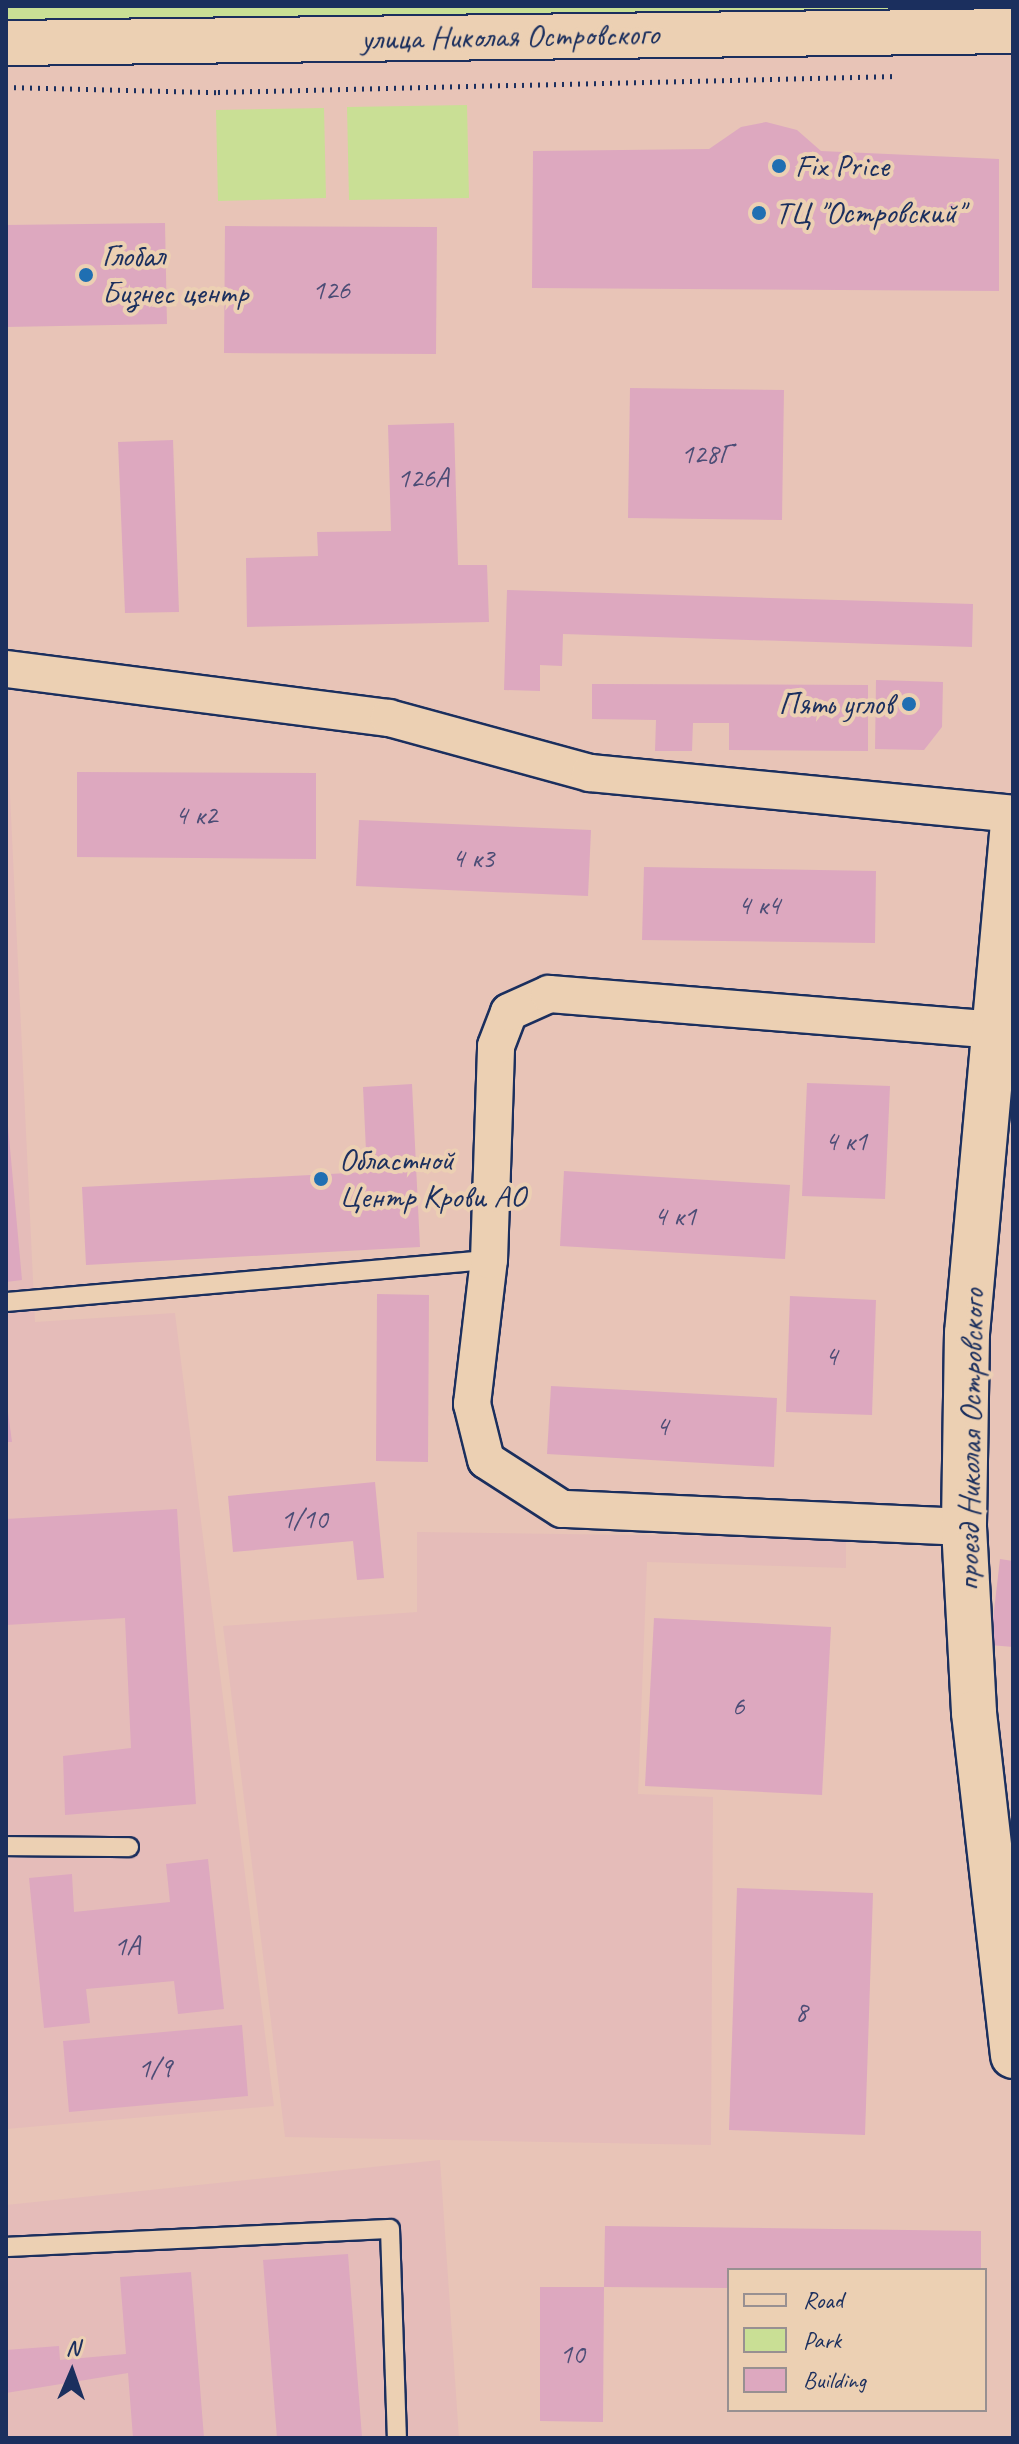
<!DOCTYPE html>
<html>
<head>
<meta charset="utf-8">
<style>
	body { margin:0 }
	#map { position:relative; width:1019px; height:2444px; overflow:hidden; background:#e8c4b7; font-family:Caveat,sans-serif }
	div>[style] { position:absolute }
	.built>* { inset:0; background:#e5bcb9 }
	.green>* { inset:0; background:#c9df95 }
	.building>* { inset:0; background:#dda8bf }
	.path>* { height:5px; margin-top:-2.5px; transform-origin:0; background:repeating-linear-gradient(90deg,#1b2f5e 0 2px,transparent 0 8px) }
	.roads { filter:drop-shadow(2px 0 #1b2f5e) drop-shadow(-2px 0 #1b2f5e) drop-shadow(0 2px #1b2f5e) drop-shadow(0 -2px #1b2f5e) }
	.lane>* { height:18px; margin:-9px; padding:0 9px; transform-origin:9px; border-radius:9px; background:#ecd0b3 }
	.street>* { height:36px; margin:-18px; padding:0 18px; transform-origin:18px; border-radius:18px; background:#ecd0b3 }
	.secondary>* { height:44px; margin:-22px; padding:0 22px; transform-origin:22px; border-radius:22px; background:#ecd0b3 }
	.primary>* { height:44px; margin:-22px; padding:0 22px; transform-origin:22px; border-radius:22px; background:#ecd0b3 }
	.dots>* { width:22px; height:22px; translate:-50% -50%; box-sizing:border-box; border:4px solid #ecd0b3; border-radius:50% }
	span { translate:-50% -50%; white-space:nowrap; text-align:center; line-height:1.15; -webkit-text-stroke:8px #ecd0b3; paint-order:stroke }
	.number-label { font-size:28px; color:#4c4d76 }
	.number-label span { -webkit-text-stroke-width:0 }
	.street-label { font-size:32px; color:#1b2f5e }
	.poi-label { font-size:32px; color:#1b2f5e }
	.left { translate:0 -50%; text-align:left }
	.right { translate:-100% -50%; text-align:right }
	.frame { position:absolute; inset:0; border:8px solid #1b2f5e; pointer-events:none }
	.legend { position:absolute; left:727px; top:2268px; width:260px; height:144px; box-sizing:border-box; background:#ecd0b3; border:2px solid #989091; margin:0; padding:10px 14px; list-style:none; font-size:24px; color:#1b2f5e }
	.legend li { display:flex; align-items:center; gap:16px; height:40px }
	.legend b { width:40px; border:2px solid #989091 }
	.north { position:absolute; left:32px; top:2332px; width:80px; height:80px; -webkit-text-stroke:6px #ecd0b3; paint-order:stroke; rotate:2deg; font-size:22px; font-weight:700; line-height:32px; text-align:center; color:#1b2f5e }
	.north::after { content:''; display:block; margin:auto; width:28px; height:36px; background:#1b2f5e; clip-path:polygon(50% 0,100% 100%,50% 72%,0 100%) }
</style>
</head>
<body>
<div id="map">
	<div class="built">
		<div style="clip-path:polygon(6px 710px,35px 1322px,175px 1313px,274px 2106px,6px 2129px)"></div>
		<div style="clip-path:polygon(417px 1532px,846px 1538px,846px 1568px,647px 1562px,638px 1794px,713px 1797px,711px 2145px,285px 2137px,223px 1626px,417px 1612px)"></div>
		<div style="clip-path:polygon(440px 2160px,459px 2438px,6px 2438px,6px 2205px)"></div>
	</div>
	<div class="green">
		<div style="clip-path:polygon(6px 6px,1013px 6px,1013px 18px,6px 20px)"></div>
		<div style="clip-path:polygon(467px 105px,469px 198px,349px 200px,347px 107px)"></div>
		<div style="clip-path:polygon(324px 108px,326px 198px,218px 201px,216px 110px)"></div>
	</div>
	<div class="building">
		<div style="clip-path:polygon(766px 122px,797px 130px,821px 151px,999px 159px,999px 291px,532px 288px,533px 151px,709px 149px,741px 127px)"></div>
		<div style="clip-path:polygon(165px 223px,167px 324px,6px 327px,6px 225px)"></div>
		<div style="clip-path:polygon(225px 226px,437px 227px,436px 354px,224px 353px)"></div>
		<div style="clip-path:polygon(630px 388px,784px 390px,782px 520px,628px 518px)"></div>
		<div style="clip-path:polygon(454px 423px,458px 565px,487px 565px,489px 622px,247px 627px,246px 558px,318px 556px,317px 532px,391px 531px,388px 425px)"></div>
		<div style="clip-path:polygon(173px 440px,179px 612px,125px 613px,118px 442px)"></div>
		<div style="clip-path:polygon(507px 590px,973px 604px,972px 647px,563px 634px,562px 666px,540px 665px,540px 691px,504px 690px)"></div>
		<div style="clip-path:polygon(876px 680px,943px 682px,942px 727px,924px 750px,875px 749px)"></div>
		<div style="clip-path:polygon(592px 684px,868px 685px,868px 751px,729px 750px,729px 723px,693px 723px,692px 751px,655px 751px,656px 720px,592px 719px)"></div>
		<div style="clip-path:polygon(77px 772px,316px 773px,316px 859px,77px 857px)"></div>
		<div style="clip-path:polygon(359px 820px,591px 830px,588px 896px,356px 886px)"></div>
		<div style="clip-path:polygon(644px 867px,876px 871px,875px 943px,642px 940px)"></div>
		<div style="clip-path:polygon(807px 1083px,890px 1086px,885px 1199px,802px 1196px)"></div>
		<div style="clip-path:polygon(412px 1084px,420px 1247px,86px 1265px,82px 1187px,367px 1172px,363px 1087px)"></div>
		<div style="clip-path:polygon(6px 1104px,22px 1280px,6px 1282px)"></div>
		<div style="clip-path:polygon(564px 1171px,790px 1185px,785px 1259px,560px 1246px)"></div>
		<div style="clip-path:polygon(377px 1294px,429px 1295px,428px 1462px,376px 1461px)"></div>
		<div style="clip-path:polygon(790px 1296px,876px 1300px,872px 1415px,786px 1412px)"></div>
		<div style="clip-path:polygon(551px 1386px,777px 1398px,774px 1467px,547px 1454px)"></div>
		<div style="clip-path:polygon(6px 1397px,12px 1442px,6px 1442px)"></div>
		<div style="clip-path:polygon(375px 1482px,384px 1578px,357px 1580px,353px 1541px,233px 1552px,228px 1496px)"></div>
		<div style="clip-path:polygon(177px 1509px,196px 1804px,65px 1815px,63px 1756px,131px 1748px,125px 1618px,6px 1625px,6px 1519px)"></div>
		<div style="clip-path:polygon(1000px 1559px,1013px 1561px,1013px 1647px,990px 1645px)"></div>
		<div style="clip-path:polygon(654px 1618px,831px 1627px,822px 1795px,645px 1786px)"></div>
		<div style="clip-path:polygon(208px 1859px,224px 2009px,178px 2014px,174px 1981px,86px 1989px,90px 2023px,44px 2028px,29px 1878px,72px 1874px,74px 1912px,170px 1902px,166px 1864px)"></div>
		<div style="clip-path:polygon(737px 1888px,873px 1893px,865px 2135px,729px 2130px)"></div>
		<div style="clip-path:polygon(242px 2025px,248px 2096px,69px 2112px,63px 2041px)"></div>
		<div style="clip-path:polygon(605px 2226px,981px 2231px,981px 2270px,729px 2270px,729px 2288px,604px 2287px)"></div>
		<div style="clip-path:polygon(348px 2254px,362px 2437px,277px 2438px,263px 2260px)"></div>
		<div style="clip-path:polygon(191px 2272px,204px 2438px,133px 2438px,128px 2373px,6px 2393px,6px 2350px,59px 2346px,60px 2360px,126px 2354px,120px 2277px)"></div>
		<div style="clip-path:polygon(540px 2287px,604px 2287px,603px 2422px,540px 2421px)"></div>
	</div>
	<div class="path">
		<div style="left:6px;top:87px;width:212px;rotate:1.4deg"></div>
		<div style="left:218px;top:92px;width:679px;rotate:-1.35deg"></div>
	</div>
	<div class="roads">
		<div class="lane">
			<div style="left:6px;top:1302px;width:485px;rotate:-5deg"></div>
			<div style="left:6px;top:1846px;width:123px;rotate:0.5deg"></div>
			<div style="left:6px;top:2247px;width:384px;rotate:-2.7deg"></div>
			<div style="left:390px;top:2229px;width:209px;rotate:88.1deg"></div>
		</div>
		<div class="street">
			<div style="left:6px;top:669px;width:386px;rotate:7.3deg"></div>
			<div style="left:389px;top:718px;width:208px;rotate:15.3deg"></div>
			<div style="left:590px;top:773px;width:425px;rotate:5.5deg"></div>
			<div style="left:964px;top:1527px;width:402px;rotate:-177.4deg"></div>
			<div style="left:562px;top:1509px;width:90px;rotate:-147.2deg"></div>
			<div style="left:486px;top:1460px;width:58px;rotate:-104deg"></div>
			<div style="left:472px;top:1404px;width:145px;rotate:-83.3deg"></div>
			<div style="left:489px;top:1260px;width:214px;rotate:-88.1deg"></div>
			<div style="left:496px;top:1046px;width:36px;rotate:-69deg"></div>
			<div style="left:509px;top:1012px;width:44px;rotate:-24.2deg"></div>
			<div style="left:549px;top:994px;width:450px;rotate:4.6deg"></div>
		</div>
		<div class="secondary">
			<div style="left:1013px;top:823px;width:512px;rotate:95.15deg"></div>
			<div style="left:967px;top:1333px;width:194px;rotate:90.9deg"></div>
			<div style="left:964px;top:1527px;width:186px;rotate:86.9deg"></div>
			<div style="left:974px;top:1713px;width:345px;rotate:83.5deg"></div>
		</div>
		<div class="primary">
			<div style="left:6px;top:43px;width:1007px;rotate:-0.68deg"></div>
		</div>
	</div>
	<div class="dots">
		<div style="left:779px;top:166px;background:#1f6fb2"></div>
		<div style="left:759px;top:213px;background:#1f6fb2"></div>
		<div style="left:86px;top:275px;background:#1f6fb2"></div>
		<div style="left:909px;top:704px;background:#1f6fb2"></div>
		<div style="left:321px;top:1179px;background:#1f6fb2"></div>
	</div>
	<div class="number-label">
		<span style="left:331px;top:290px">126</span>
		<span style="left:706px;top:454px">128Г</span>
		<span style="left:423px;top:478px">126А</span>
		<span style="left:196px;top:815px">4 к2</span>
		<span style="left:473px;top:858px">4 к3</span>
		<span style="left:759px;top:905px">4 к4</span>
		<span style="left:846px;top:1141px">4 к1</span>
		<span style="left:675px;top:1216px">4 к1</span>
		<span style="left:831px;top:1356px">4</span>
		<span style="left:662px;top:1426px">4</span>
		<span style="left:304px;top:1519px">1/10</span>
		<span style="left:738px;top:1706px">6</span>
		<span style="left:127px;top:1946px">1А</span>
		<span style="left:801px;top:2012px">8</span>
		<span style="left:155px;top:2068px">1/9</span>
		<span style="left:572px;top:2354px">10</span>
	</div>
	<div class="street-label">
		<span style="left:510px;top:37px;rotate:-1deg">улица Николая Островского</span>
		<span style="left:971px;top:1440px;rotate:-89deg">проезд Николая Островского</span>
	</div>
	<div class="poi-label">
		<span class="left" style="left:795px;top:166px">Fix Price</span>
		<span class="left" style="left:775px;top:213px">ТЦ "Островский"</span>
		<span class="left" style="left:102px;top:275px">Глобал<br>Бизнес центр</span>
		<span class="right" style="left:893px;top:704px">Пять углов</span>
		<span class="left" style="left:339px;top:1179px">Областной<br>Центр Крови АО</span>
	</div>
	<div class="frame"></div>
	<ul class="legend">
	<li><b style="height:10px;background:#ecd0b3"></b>Road</li>
	<li><b style="height:22px;background:#c9df95"></b>Park</li>
	<li><b style="height:22px;background:#dda8bf"></b>Building</li>
	</ul>
	<div class="north">N</div>
</div>
</body>
</html>
